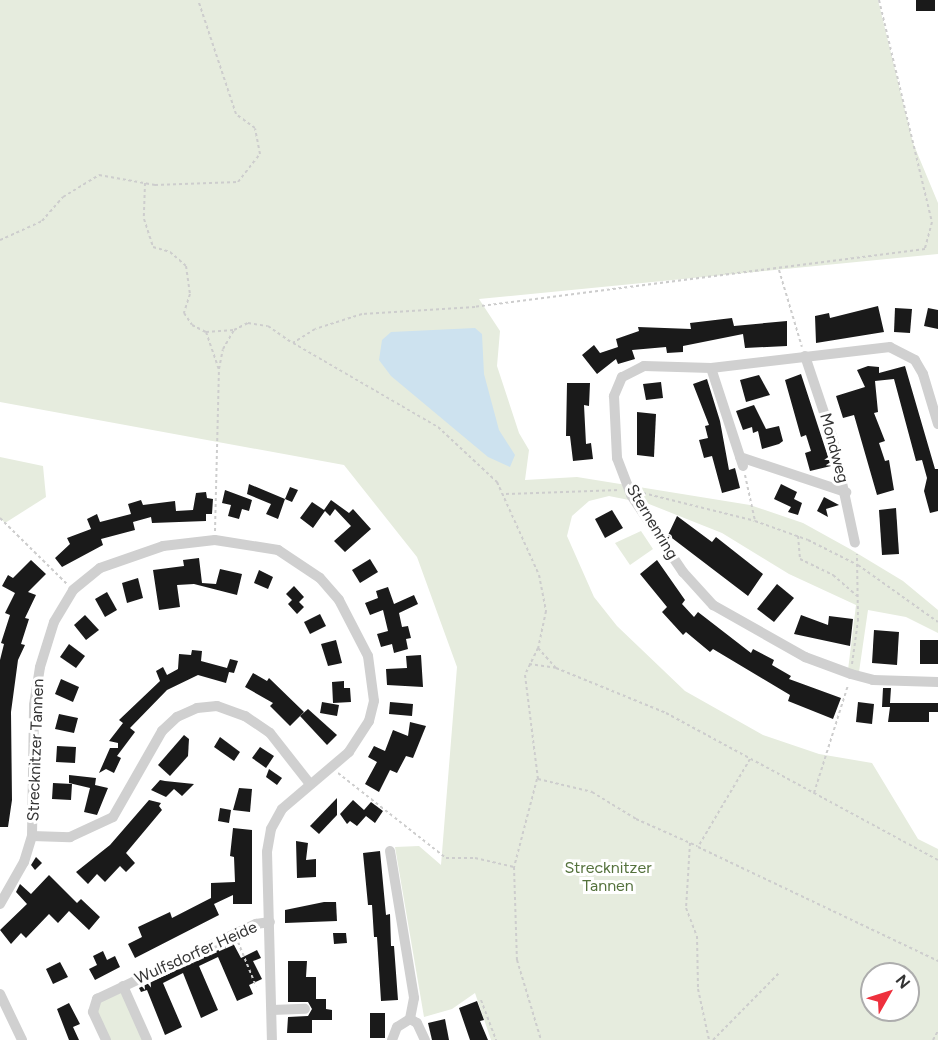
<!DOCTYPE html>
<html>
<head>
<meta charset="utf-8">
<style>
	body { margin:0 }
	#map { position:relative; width:938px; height:1040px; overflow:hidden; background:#fff; font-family:Figtree,sans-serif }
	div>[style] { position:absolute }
	.green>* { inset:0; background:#e6ecde }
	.water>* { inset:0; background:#cde2ef }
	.building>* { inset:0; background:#1a1a1a }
	.path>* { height:2px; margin-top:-1px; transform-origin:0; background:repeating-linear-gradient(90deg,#cdcdcd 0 3px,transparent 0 6px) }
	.minor>* { height:10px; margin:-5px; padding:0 5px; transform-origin:5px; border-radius:5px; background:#d0d0d0 }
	span { translate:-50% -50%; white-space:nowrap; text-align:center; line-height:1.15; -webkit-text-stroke:6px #fff; paint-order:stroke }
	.street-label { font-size:16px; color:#333 }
	.park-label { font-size:16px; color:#55723d }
	.north { position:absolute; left:860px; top:962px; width:60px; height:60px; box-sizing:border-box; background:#fff; border:2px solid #adadad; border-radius:50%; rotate:51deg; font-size:16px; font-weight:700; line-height:24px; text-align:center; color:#333 }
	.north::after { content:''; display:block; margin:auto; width:21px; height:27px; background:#ee303d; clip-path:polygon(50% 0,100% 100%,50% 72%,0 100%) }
</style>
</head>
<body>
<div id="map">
	<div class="green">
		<div style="clip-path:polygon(evenodd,0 0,878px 0,913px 143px,938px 203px,938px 254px,479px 299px,500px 331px,497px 366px,519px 433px,529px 450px,525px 480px,577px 477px,750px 505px,803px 523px,850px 549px,903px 581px,938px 610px,938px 633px,906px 617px,868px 610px,859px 672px,848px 670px,856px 605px,789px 574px,722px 533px,649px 504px,609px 496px,589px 501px,572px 516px,567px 536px,594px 597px,617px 626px,685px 691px,763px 735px,819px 754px,872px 763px,918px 839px,938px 849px,938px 1040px,491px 1040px,475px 993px,452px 1009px,424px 1017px,395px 847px,419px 846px,441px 865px,457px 667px,417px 557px,344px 465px,0 402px,0 0,872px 974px,908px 974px,908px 1010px,872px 1010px,872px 974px)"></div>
		<div style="clip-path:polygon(0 457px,43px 466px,46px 497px,5px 523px,0 518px)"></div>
		<div style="clip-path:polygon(641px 531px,653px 549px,630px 565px,615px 543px)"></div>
		<div style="clip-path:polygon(123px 986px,147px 1040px,106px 1040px,94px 1004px)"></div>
	</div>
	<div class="water">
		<div style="clip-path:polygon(475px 328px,482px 334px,484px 374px,499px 430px,515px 455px,510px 467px,488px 457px,391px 376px,379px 360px,382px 340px,391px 332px)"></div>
	</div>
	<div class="building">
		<div style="clip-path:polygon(916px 0,935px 0,935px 11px,916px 11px)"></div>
		<div style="clip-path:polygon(878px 306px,884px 332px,816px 343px,815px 316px,829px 313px,830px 318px)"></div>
		<div style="clip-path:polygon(895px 308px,912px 309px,910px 333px,894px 332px)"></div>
		<div style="clip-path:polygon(928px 308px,938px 310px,938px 329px,924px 326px)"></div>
		<div style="clip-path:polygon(732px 318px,734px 326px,787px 321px,787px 346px,745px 348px,743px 334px,683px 346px,683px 352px,667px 353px,666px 347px,632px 350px,635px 359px,618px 364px,616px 359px,597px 374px,582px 355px,594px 345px,600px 353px,618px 347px,616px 339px,639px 331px,638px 327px,691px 329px,690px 323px)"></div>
		<div style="clip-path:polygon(868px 366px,879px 367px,879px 373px,905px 366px,935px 469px,938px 469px,938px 511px,930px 513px,924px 491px,927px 478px,922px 460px,916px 461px,894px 379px,875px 381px,878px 412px,874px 413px,885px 441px,879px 443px,885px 461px,889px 460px,894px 490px,877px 495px,854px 415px,843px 418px,836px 396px,865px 387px,857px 370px)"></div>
		<div style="clip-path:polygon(801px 374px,831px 466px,810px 471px,805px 453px,811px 451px,806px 435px,801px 437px,785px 380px)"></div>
		<div style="clip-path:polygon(759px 375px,770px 395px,746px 402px,740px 380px)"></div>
		<div style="clip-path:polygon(707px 379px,720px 421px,729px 470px,735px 468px,740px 488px,722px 493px,712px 456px,704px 458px,699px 440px,708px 438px,705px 426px,709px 425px,693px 384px)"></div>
		<div style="clip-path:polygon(661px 382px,663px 398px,646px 400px,643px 384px)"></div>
		<div style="clip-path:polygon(567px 383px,590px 383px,589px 406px,584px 405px,586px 444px,591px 443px,593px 459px,573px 461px,570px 436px,566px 436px)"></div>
		<div style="clip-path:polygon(754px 405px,766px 429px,779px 426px,783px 441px,779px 444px,762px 449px,758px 431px,753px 433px,752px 427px,743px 430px,736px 411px)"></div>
		<div style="clip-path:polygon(637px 412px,656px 414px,654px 457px,637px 455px)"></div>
		<div style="clip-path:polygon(249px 484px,285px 499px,290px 487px,298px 490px,292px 502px,285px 499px,278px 519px,266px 514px,271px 504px,247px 494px)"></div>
		<div style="clip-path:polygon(781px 484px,797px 492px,794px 499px,802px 503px,798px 515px,788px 512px,791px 507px,774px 499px)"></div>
		<div style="clip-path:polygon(225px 490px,252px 500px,249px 511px,242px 509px,239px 519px,228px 516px,231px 505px,222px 503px)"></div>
		<div style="clip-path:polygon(206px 492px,207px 498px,213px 499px,212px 514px,206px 514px,206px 521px,152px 523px,151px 517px,133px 522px,135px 530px,101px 539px,103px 545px,62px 567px,55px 558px,70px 544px,67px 538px,91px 529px,87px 519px,97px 514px,100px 522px,131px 514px,128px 504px,141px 500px,143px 505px,175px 501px,176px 511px,193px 510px,196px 493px)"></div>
		<div style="clip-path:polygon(824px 497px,839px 505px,826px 509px,828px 517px,817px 511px)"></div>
		<div style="clip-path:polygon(331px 500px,349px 513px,353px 509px,371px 529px,345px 552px,334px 541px,351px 526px,335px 509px,330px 516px,325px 511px,313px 528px,300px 518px,312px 502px,324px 510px)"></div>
		<div style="clip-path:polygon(896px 508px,899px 554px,882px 555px,879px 510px)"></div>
		<div style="clip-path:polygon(612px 510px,623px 528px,605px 538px,595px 519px)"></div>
		<div style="clip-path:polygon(677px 516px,712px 542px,716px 537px,763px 574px,748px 596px,668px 535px)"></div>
		<div style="clip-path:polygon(199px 558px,202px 583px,216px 584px,220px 569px,242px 574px,237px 595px,194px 584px,177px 585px,180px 607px,159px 610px,153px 570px,184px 566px,183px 560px)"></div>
		<div style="clip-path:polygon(370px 559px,378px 572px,360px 583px,352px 570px)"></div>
		<div style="clip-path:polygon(31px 560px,46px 574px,28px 592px,36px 595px,25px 618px,29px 619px,21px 644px,25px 645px,18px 660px,11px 712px,12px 800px,8px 827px,0 827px,0 660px,4px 644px,1px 643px,10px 615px,5px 613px,15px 593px,2px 586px,8px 575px,13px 578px)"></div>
		<div style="clip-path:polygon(657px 560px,685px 600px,682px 604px,694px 617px,698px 612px,751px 653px,753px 649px,774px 660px,772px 665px,791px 676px,789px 679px,841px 698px,833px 719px,788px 701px,790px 695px,713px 649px,710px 652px,686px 632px,683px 635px,662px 612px,667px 607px,640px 574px)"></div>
		<div style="clip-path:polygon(259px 570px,273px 577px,268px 589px,254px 583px)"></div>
		<div style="clip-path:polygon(138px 578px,143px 598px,127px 603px,122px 583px)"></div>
		<div style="clip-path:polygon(777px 584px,794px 598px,774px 622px,757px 609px)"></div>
		<div style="clip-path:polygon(294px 586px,304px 597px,299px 602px,304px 607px,297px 614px,288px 604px,292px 600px,286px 594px)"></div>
		<div style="clip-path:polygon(388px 587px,394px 604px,414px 595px,418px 604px,399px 613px,402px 627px,408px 626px,411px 638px,406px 639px,408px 649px,394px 653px,392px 644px,381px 647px,377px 634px,388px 631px,383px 610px,370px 615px,365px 603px,378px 598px,376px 591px)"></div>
		<div style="clip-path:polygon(107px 592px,117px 610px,105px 617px,95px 599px)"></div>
		<div style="clip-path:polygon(320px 614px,326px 626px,310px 634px,304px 622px)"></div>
		<div style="clip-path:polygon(85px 615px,99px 630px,86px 640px,74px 625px)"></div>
		<div style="clip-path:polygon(801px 615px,828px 625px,829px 616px,853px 619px,850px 646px,794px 634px)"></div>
		<div style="clip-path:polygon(874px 630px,899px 632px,897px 665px,872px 663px)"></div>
		<div style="clip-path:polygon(336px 640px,342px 663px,328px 666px,321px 644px)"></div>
		<div style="clip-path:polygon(920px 640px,938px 640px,938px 664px,920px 664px)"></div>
		<div style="clip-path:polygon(69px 644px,85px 656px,76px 668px,60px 657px)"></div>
		<div style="clip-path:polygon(192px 650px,202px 651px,201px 661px,227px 668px,230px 659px,238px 661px,234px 673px,229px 672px,226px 683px,198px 675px,167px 690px,130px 728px,135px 732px,117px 756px,121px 758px,114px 773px,106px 769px,99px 773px,110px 748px,118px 748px,118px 743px,109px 741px,123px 723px,119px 720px,160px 681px,156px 671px,163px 667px,167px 675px,178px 669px,179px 654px,191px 655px)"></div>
		<div style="clip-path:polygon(421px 655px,423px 687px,387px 685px,386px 669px,407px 668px,406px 656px)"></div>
		<div style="clip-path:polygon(253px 673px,267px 681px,269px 678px,304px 712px,290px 726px,270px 706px,273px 703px,245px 687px)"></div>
		<div style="clip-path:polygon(61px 679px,79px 687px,73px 702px,55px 694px)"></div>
		<div style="clip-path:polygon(344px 681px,344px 688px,350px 688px,351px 702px,333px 703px,332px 682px)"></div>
		<div style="clip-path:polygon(883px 688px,891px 688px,890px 703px,938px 703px,938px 712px,929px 712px,929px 722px,888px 722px,890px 707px,882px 707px)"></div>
		<div style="clip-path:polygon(322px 702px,339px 705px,337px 716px,320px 713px)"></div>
		<div style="clip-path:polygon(390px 702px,413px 704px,412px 716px,389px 714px)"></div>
		<div style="clip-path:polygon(858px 702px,874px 704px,872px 724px,856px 722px)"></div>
		<div style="clip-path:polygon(308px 709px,337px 735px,327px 745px,300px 716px)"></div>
		<div style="clip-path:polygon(59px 714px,78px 718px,74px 733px,55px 729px)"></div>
		<div style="clip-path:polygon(410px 722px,426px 726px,413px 758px,406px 756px,397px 773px,390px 770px,379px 792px,365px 784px,377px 762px,368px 757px,374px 746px,385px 751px,393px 730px,408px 736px)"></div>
		<div style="clip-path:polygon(184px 735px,189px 739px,188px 756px,170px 776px,158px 765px)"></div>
		<div style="clip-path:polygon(220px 737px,240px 752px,234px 761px,214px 747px)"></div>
		<div style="clip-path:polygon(57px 746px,76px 747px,75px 763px,56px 762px)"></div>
		<div style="clip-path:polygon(260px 747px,274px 756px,266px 768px,252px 758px)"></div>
		<div style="clip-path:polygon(269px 769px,282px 778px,277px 785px,266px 777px)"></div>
		<div style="clip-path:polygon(69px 775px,96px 778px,95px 785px,108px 788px,97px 815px,84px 812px,90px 788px,69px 783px)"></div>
		<div style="clip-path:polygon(160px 780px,165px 781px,194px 784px,182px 796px,174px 789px,166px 797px,151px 790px)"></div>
		<div style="clip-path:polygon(53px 783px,72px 784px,71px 800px,52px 799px)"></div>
		<div style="clip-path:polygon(239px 788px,252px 789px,250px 812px,233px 810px)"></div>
		<div style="clip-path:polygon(337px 798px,337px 815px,319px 834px,310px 826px)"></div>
		<div style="clip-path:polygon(149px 800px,161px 803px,159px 806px,162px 810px,126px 853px,135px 863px,126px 872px,120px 866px,105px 882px,97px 874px,88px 884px,76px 872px,110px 845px)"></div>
		<div style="clip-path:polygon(353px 800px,364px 810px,371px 802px,383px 811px,375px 823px,366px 816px,357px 826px,350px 821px,347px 824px,340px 814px)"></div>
		<div style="clip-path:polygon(220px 808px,231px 810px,229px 823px,218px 821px)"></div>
		<div style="clip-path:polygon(233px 828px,252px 830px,252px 904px,233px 904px,233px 895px,214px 904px,219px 915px,135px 958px,128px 944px,142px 937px,138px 927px,170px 912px,172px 918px,211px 898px,211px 883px,235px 882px,234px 857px,230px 856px)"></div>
		<div style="clip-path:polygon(296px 841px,308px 843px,306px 860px,316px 859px,316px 877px,297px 878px)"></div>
		<div style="clip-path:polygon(380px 851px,386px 915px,390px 914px,391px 946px,394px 946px,398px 1000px,381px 1001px,377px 937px,374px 937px,372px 905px,368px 905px,363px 853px)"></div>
		<div style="clip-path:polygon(36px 857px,42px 863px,35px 870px,31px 865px)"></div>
		<div style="clip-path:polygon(49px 875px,77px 903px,81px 899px,100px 917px,89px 930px,69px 911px,58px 923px,49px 914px,26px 938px,21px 933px,11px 944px,0 930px,27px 904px,16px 892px,20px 884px,31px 894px)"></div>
		<div style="clip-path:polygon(324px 902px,336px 902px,337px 921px,285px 923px,285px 910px)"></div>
		<div style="clip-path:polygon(333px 933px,346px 933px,347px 943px,334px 944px)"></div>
		<div style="clip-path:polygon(233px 943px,241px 958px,257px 950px,261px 958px,253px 961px,262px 979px,249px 985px,253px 994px,237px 1001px,218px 957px,199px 966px,218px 1010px,201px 1018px,183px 973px,163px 983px,182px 1027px,165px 1035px,147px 990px,141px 992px,139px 988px)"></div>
		<div style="clip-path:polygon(103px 951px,107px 960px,115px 956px,120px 967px,95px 980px,89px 969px,97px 965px,93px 956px)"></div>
		<div style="clip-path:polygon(288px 961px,307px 961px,306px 977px,316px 977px,316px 999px,326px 999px,326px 1009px,332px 1010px,332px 1020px,312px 1020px,312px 1033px,287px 1033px,288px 1017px,308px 1016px,312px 1009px,308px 1002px,288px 1002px)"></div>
		<div style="clip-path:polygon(60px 962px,68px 977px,53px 984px,46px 969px)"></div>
		<div style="clip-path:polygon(477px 1001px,484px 1020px,480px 1021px,488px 1040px,470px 1040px,459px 1008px)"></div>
		<div style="clip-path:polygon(69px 1003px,80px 1024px,73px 1027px,79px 1040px,69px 1040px,57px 1009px)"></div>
		<div style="clip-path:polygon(370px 1013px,385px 1013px,385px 1038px,370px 1038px)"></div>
		<div style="clip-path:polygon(445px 1019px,449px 1040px,432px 1040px,428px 1023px)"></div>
	</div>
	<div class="path">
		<div style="left:879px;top:0;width:228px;rotate:76.6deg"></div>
		<div style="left:932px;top:222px;width:28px;rotate:105deg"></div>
		<div style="left:925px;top:249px;width:454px;rotate:172.7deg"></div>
		<div style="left:475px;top:307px;width:113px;rotate:176.5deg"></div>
		<div style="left:362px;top:314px;width:49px;rotate:162.3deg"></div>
		<div style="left:315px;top:329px;width:26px;rotate:148deg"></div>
		<div style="left:293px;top:343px;width:168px;rotate:30.1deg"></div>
		<div style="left:438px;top:427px;width:81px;rotate:43deg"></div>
		<div style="left:497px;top:482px;width:102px;rotate:65.7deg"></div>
		<div style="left:539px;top:575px;width:37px;rotate:79deg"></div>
		<div style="left:546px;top:611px;width:38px;rotate:102deg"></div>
		<div style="left:538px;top:648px;width:27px;rotate:48deg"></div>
		<div style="left:556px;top:668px;width:119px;rotate:22.2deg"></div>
		<div style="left:666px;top:713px;width:309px;rotate:28.4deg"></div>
		<div style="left:145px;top:183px;width:36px;rotate:92deg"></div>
		<div style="left:144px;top:219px;width:29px;rotate:72deg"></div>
		<div style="left:153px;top:247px;width:18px;rotate:16deg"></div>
		<div style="left:170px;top:252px;width:21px;rotate:41deg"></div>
		<div style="left:186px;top:266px;width:28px;rotate:82deg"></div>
		<div style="left:190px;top:294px;width:20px;rotate:108deg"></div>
		<div style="left:184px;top:313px;width:14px;rotate:56deg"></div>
		<div style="left:192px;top:325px;width:16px;rotate:27deg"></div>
		<div style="left:206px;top:332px;width:28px;rotate:-4deg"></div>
		<div style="left:234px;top:330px;width:16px;rotate:-27deg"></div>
		<div style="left:248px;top:323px;width:20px;rotate:9deg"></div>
		<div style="left:268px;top:326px;width:29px;rotate:35deg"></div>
		<div style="left:0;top:240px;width:46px;rotate:-24.3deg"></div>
		<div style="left:42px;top:221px;width:32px;rotate:-49deg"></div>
		<div style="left:63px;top:197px;width:42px;rotate:-31.4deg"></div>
		<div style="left:99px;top:175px;width:57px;rotate:10.1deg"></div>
		<div style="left:155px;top:185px;width:83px;rotate:-2.1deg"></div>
		<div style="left:238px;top:182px;width:36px;rotate:-52deg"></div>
		<div style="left:260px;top:154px;width:26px;rotate:-101deg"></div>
		<div style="left:255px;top:128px;width:24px;rotate:-144deg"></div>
		<div style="left:236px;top:114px;width:120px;rotate:-108.4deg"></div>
		<div style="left:779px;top:270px;width:80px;rotate:73.4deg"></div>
		<div style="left:206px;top:332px;width:39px;rotate:71deg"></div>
		<div style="left:745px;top:475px;width:47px;rotate:77.7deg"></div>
		<div style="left:643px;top:493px;width:115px;rotate:14deg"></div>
		<div style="left:755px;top:521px;width:56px;rotate:19.7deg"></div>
		<div style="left:808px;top:540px;width:56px;rotate:26.6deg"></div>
		<div style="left:858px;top:565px;width:98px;rotate:35.5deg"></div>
		<div style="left:506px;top:494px;width:114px;rotate:-2deg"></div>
		<div style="left:0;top:518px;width:94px;rotate:44.6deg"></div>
		<div style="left:215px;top:531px;width:162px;rotate:-88.6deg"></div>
		<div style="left:219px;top:369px;width:20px;rotate:-79deg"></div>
		<div style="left:223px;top:349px;width:22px;rotate:-60deg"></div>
		<div style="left:798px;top:536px;width:23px;rotate:85deg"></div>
		<div style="left:800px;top:559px;width:37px;rotate:26deg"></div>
		<div style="left:833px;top:575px;width:32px;rotate:41deg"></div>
		<div style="left:538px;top:648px;width:30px;rotate:116deg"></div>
		<div style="left:525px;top:675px;width:105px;rotate:82.9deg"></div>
		<div style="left:538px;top:779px;width:56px;rotate:13.5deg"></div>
		<div style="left:592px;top:792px;width:52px;rotate:31.5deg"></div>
		<div style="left:636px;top:819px;width:67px;rotate:23.9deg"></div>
		<div style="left:529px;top:664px;width:27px;rotate:8deg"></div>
		<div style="left:852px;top:664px;width:43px;rotate:-82.1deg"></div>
		<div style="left:858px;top:621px;width:67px;rotate:-90.9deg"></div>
		<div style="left:750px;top:759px;width:102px;rotate:120.6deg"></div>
		<div style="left:698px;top:847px;width:266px;rotate:25.4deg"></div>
		<div style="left:338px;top:773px;width:137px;rotate:38.2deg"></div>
		<div style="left:446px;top:858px;width:29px"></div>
		<div style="left:475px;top:858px;width:40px;rotate:13deg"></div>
		<div style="left:537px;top:779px;width:91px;rotate:104.6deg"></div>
		<div style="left:514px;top:867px;width:93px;rotate:88.2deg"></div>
		<div style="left:517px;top:960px;width:84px;rotate:73.3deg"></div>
		<div style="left:814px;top:793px;width:113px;rotate:-72.5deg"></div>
		<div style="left:690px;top:843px;width:65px;rotate:93.5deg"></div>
		<div style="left:686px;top:908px;width:30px;rotate:69deg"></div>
		<div style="left:697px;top:936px;width:53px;rotate:88.9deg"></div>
		<div style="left:698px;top:989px;width:52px;rotate:77.8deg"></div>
		<div style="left:238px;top:942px;width:48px;rotate:67.8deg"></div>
		<div style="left:481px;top:1000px;width:43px;rotate:69.4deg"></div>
		<div style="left:713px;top:1040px;width:94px;rotate:-45.4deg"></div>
		<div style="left:933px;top:1040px;width:10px;rotate:-61deg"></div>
	</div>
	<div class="minor">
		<div style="left:805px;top:356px;width:84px;rotate:71.4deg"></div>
		<div style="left:832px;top:436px;width:109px;rotate:77.9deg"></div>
		<div style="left:711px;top:368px;width:103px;rotate:71.9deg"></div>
		<div style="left:938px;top:424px;width:52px;rotate:-106.7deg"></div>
		<div style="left:923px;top:374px;width:16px;rotate:-120deg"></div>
		<div style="left:915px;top:360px;width:28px;rotate:-153deg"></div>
		<div style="left:890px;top:347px;width:180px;rotate:173.3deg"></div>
		<div style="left:711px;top:368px;width:67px;rotate:-178.3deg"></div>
		<div style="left:644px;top:366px;width:25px;rotate:153deg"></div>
		<div style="left:622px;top:377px;width:21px;rotate:113deg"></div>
		<div style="left:614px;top:396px;width:62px;rotate:87.2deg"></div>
		<div style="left:617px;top:458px;width:40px;rotate:69deg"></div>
		<div style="left:631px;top:495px;width:93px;rotate:56deg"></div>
		<div style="left:683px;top:572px;width:45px;rotate:47.7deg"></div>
		<div style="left:713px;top:605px;width:106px;rotate:29.5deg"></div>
		<div style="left:805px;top:657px;width:49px;rotate:20.3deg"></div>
		<div style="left:851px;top:674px;width:23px;rotate:15deg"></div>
		<div style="left:873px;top:680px;width:65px;rotate:1.8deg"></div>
		<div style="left:740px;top:457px;width:112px;rotate:18.3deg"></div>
		<div style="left:32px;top:836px;width:38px;rotate:2deg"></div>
		<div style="left:70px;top:837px;width:47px;rotate:-24.9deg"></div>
		<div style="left:113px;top:817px;width:99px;rotate:-60.3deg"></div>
		<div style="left:162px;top:731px;width:21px;rotate:-43deg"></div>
		<div style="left:177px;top:717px;width:22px;rotate:-24deg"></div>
		<div style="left:197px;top:708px;width:20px;rotate:-6deg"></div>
		<div style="left:217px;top:706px;width:30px;rotate:20deg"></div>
		<div style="left:245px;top:716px;width:30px;rotate:34deg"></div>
		<div style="left:270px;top:733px;width:65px;rotate:51.9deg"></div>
		<div style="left:390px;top:851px;width:149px;rotate:80.7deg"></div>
		<div style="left:414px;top:998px;width:21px;rotate:101deg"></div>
		<div style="left:410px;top:1019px;width:15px;rotate:148deg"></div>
		<div style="left:397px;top:1027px;width:14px;rotate:111deg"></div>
		<div style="left:0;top:904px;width:48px;rotate:-60.3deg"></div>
		<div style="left:24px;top:862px;width:27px;rotate:-73deg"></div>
		<div style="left:32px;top:836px;width:131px;rotate:-89.1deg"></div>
		<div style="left:34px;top:705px;width:38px;rotate:-81deg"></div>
		<div style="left:40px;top:667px;width:47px;rotate:-72.7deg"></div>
		<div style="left:54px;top:622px;width:37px;rotate:-59deg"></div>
		<div style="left:73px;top:590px;width:35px;rotate:-39deg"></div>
		<div style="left:100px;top:568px;width:67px;rotate:-19.2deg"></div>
		<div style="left:163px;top:546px;width:52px;rotate:-6.6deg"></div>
		<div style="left:215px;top:540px;width:64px;rotate:9deg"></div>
		<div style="left:278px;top:550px;width:50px;rotate:33.7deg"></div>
		<div style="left:320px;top:578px;width:29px;rotate:49deg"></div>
		<div style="left:339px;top:600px;width:63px;rotate:62.6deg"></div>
		<div style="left:368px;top:656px;width:45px;rotate:82.4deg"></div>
		<div style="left:374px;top:701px;width:21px;rotate:104deg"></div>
		<div style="left:369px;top:721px;width:37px;rotate:123deg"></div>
		<div style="left:349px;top:752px;width:88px;rotate:139.6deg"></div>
		<div style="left:282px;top:809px;width:23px;rotate:119deg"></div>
		<div style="left:271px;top:829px;width:23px;rotate:100deg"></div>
		<div style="left:267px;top:852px;width:188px;rotate:88.5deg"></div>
		<div style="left:123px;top:986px;width:59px;rotate:66deg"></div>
		<div style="left:0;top:994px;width:51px;rotate:64.4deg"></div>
		<div style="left:272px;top:1010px;width:33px;rotate:-2deg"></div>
		<div style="left:410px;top:1019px;width:8px;rotate:30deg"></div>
		<div style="left:417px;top:1023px;width:19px;rotate:65deg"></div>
		<div style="left:106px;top:1040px;width:31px;rotate:-115deg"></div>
		<div style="left:93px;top:1012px;width:14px;rotate:-73deg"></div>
		<div style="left:97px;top:999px;width:176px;rotate:-25.3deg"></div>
		<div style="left:256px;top:924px;width:14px;rotate:-8deg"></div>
	</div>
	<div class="street-label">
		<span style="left:834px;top:448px;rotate:75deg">Mondweg</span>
		<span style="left:652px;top:522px;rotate:59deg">Sternenring</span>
		<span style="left:36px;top:750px;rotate:-88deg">Strecknitzer Tannen</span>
		<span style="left:196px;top:953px;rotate:-24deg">Wulfsdorfer Heide</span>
	</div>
	<div class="park-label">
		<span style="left:608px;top:877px">Strecknitzer<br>Tannen</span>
	</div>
	<div class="north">N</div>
</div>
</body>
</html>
